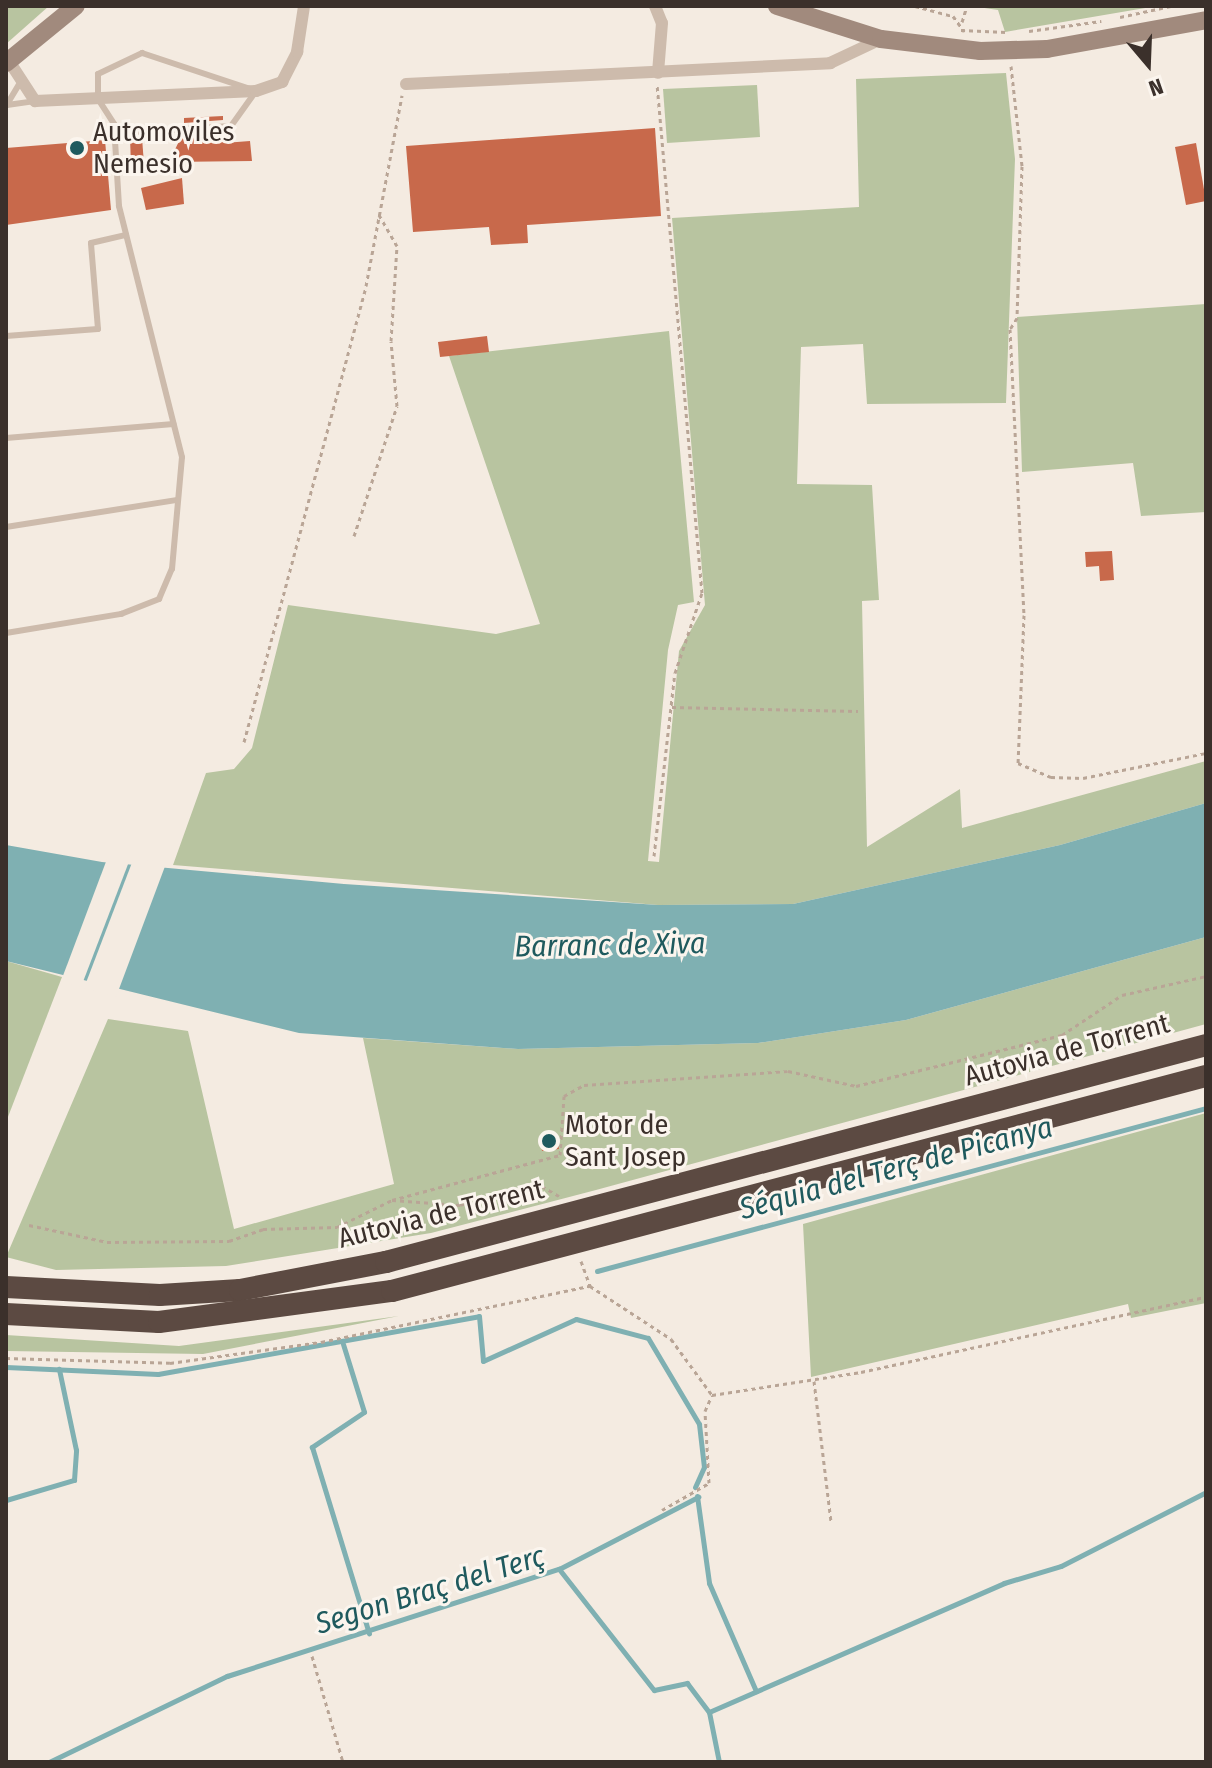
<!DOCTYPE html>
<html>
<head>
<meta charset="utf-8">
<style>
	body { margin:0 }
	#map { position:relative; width:1212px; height:1768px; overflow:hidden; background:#f4ebe1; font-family:"Fira Sans Condensed",sans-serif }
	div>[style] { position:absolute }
	.green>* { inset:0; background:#b8c4a0 }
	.water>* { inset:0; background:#7fb0b2 }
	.pier>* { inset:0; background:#f4ebe1 }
	.stream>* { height:5px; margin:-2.5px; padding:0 2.5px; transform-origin:2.5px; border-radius:2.5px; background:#7fb0b2 }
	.building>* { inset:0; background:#c8694b }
	.path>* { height:3px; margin-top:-1.5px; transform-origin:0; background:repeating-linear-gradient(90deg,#b9a596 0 4px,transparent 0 8px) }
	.lane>* { height:6px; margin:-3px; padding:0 3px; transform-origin:3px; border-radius:3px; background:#cdbbac }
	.street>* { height:12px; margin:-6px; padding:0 6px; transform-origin:6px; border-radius:6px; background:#cdbbac }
	.secondary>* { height:18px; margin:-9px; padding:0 9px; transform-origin:9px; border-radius:9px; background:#a18a7d }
	.highway>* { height:22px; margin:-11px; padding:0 11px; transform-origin:11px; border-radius:11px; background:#5c4a42 }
	.dots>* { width:22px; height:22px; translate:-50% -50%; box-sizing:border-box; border:4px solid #fbf5ee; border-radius:50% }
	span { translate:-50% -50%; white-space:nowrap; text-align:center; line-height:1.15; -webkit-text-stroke:6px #fbf5ee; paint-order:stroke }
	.poi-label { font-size:28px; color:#3b302b }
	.left { translate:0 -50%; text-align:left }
	.street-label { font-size:28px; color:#3b302b }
	.water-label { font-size:30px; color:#1f5a5e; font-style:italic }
	.frame { position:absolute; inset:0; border:8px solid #3b302b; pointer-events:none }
	.north { position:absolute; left:1108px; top:24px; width:80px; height:80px; -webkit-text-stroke:6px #fbf5ee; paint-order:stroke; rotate:161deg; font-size:22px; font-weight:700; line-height:32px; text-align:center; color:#3b302b }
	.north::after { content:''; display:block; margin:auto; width:28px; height:36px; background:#3b302b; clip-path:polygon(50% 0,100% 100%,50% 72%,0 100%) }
</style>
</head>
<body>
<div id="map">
	<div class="green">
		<div style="clip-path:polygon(6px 6px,49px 6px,6px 44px)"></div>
		<div style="clip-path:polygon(971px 6px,1157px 6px,1005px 32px,998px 10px)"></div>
		<div style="clip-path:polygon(1006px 73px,1015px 159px,1006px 403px,867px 404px,863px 344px,801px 347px,797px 484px,872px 485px,879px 600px,862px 601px,867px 847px,960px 789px,962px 828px,1206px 761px,1206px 803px,1060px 845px,793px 904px,658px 905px,173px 865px,206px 773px,234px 769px,252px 748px,288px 605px,496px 634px,540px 624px,449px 356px,669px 331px,694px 602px,678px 605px,668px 650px,648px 861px,659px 862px,679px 651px,705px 605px,672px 218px,859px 207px,856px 79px)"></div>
		<div style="clip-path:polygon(757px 85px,760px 137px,667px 143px,663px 89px)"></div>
		<div style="clip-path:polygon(1206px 304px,1206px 512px,1141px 516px,1133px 463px,1022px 472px,1017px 317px)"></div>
		<div style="clip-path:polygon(1206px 937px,1206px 1024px,596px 1190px,431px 1233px,226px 1266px,56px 1270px,6px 1257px,108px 1019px,188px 1031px,234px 1229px,394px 1184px,363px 1038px,518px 1049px,758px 1043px,906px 1020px)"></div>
		<div style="clip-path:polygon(6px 961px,62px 977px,6px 1122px)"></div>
		<div style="clip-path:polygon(1206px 1113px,1206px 1303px,1131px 1318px,1128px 1304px,811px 1377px,803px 1224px)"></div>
		<div style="clip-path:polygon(399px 1316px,203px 1354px,6px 1351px,6px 1335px,179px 1346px)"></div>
	</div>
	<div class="water">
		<div style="clip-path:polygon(1206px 803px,1206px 937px,906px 1020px,758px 1043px,518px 1049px,299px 1033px,6px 961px,6px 845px,102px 862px,344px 884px,658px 905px,793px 904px,1060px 845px)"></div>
	</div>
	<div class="pier">
		<div style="clip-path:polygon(107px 859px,130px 859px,81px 987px,61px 981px)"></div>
		<div style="clip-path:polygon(133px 860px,167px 861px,116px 997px,84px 988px)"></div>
	</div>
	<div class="stream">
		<div style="left:597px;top:1271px;width:630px;rotate:-14.98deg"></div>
		<div style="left:343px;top:1344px;width:71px;rotate:72.8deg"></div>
		<div style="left:364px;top:1412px;width:63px;rotate:146.1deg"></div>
		<div style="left:312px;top:1447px;width:195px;rotate:73deg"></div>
		<div style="left:6px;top:1367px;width:152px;rotate:2.6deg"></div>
		<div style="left:158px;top:1374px;width:326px;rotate:-10.2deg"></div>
		<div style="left:479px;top:1316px;width:45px;rotate:84.9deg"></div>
		<div style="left:483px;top:1361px;width:102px;rotate:-24.3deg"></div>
		<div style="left:576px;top:1319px;width:74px;rotate:14.8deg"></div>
		<div style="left:648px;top:1338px;width:100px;rotate:59.3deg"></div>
		<div style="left:699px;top:1424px;width:43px;rotate:83.4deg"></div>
		<div style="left:704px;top:1467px;width:22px;rotate:114deg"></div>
		<div style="left:697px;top:1496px;width:88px;rotate:82.1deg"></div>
		<div style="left:709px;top:1583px;width:118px;rotate:66.5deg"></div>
		<div style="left:6px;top:1500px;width:71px;rotate:-16.4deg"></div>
		<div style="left:74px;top:1480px;width:30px;rotate:-86deg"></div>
		<div style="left:76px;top:1450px;width:83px;rotate:-101.9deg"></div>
		<div style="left:559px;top:1569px;width:157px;rotate:-27.4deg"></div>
		<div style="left:709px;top:1712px;width:51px;rotate:78.7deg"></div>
		<div style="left:49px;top:1762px;width:198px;rotate:-25.8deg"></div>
		<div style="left:227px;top:1676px;width:349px;rotate:-17.9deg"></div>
		<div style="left:559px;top:1569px;width:154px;rotate:51.9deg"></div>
		<div style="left:654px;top:1690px;width:34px;rotate:-12deg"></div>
		<div style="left:687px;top:1683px;width:36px;rotate:53deg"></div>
		<div style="left:709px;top:1712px;width:322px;rotate:-23.6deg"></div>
		<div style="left:1004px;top:1583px;width:59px;rotate:-16.6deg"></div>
		<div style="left:1061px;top:1566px;width:163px;rotate:-27deg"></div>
	</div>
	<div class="building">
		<div style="clip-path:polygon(223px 116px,223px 120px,184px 123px,184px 118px)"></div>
		<div style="clip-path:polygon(655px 128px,661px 216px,527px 225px,528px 243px,491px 245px,489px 227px,413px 232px,406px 146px)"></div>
		<div style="clip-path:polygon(223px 132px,224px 143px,250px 141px,252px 161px,169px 162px,182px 135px)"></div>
		<div style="clip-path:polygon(130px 138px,142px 138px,144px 164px,131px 165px)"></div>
		<div style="clip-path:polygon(105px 140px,111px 210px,6px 225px,6px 148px)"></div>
		<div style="clip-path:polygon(1196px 143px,1206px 201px,1186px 205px,1175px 147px)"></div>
		<div style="clip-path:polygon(182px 178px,184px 204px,146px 210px,141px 188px)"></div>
		<div style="clip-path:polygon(487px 336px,489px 352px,440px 357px,438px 342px)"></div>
		<div style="clip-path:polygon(1112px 551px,1114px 580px,1100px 581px,1099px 566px,1086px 567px,1085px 552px)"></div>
		<div style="clip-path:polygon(556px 1133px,559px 1149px,542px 1151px,540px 1135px)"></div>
	</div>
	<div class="path">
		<div style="left:915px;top:6px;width:39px;rotate:15deg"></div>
		<div style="left:953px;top:16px;width:19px;rotate:54deg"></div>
		<div style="left:1120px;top:17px;width:52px;rotate:-12.2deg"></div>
		<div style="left:962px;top:22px;width:17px;rotate:-73deg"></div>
		<div style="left:961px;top:30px;width:45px;rotate:2.5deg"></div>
		<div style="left:1029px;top:31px;width:73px;rotate:-7.9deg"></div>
		<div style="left:1011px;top:66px;width:101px;rotate:83.7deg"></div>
		<div style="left:1022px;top:166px;width:152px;rotate:91.9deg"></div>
		<div style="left:1017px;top:318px;width:13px;rotate:122deg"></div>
		<div style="left:1010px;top:329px;width:286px;rotate:87.2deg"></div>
		<div style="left:1024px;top:615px;width:148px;rotate:92.3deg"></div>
		<div style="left:1018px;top:763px;width:36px;rotate:23deg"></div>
		<div style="left:1051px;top:777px;width:32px;rotate:2deg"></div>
		<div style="left:1083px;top:778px;width:126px;rotate:-11.5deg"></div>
		<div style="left:354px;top:536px;width:137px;rotate:-71.7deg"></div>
		<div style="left:397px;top:406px;width:65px;rotate:-95.3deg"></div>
		<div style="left:391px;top:341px;width:95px;rotate:-86.4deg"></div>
		<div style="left:397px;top:246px;width:36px;rotate:-120deg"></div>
		<div style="left:672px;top:707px;width:186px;rotate:1.2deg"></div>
		<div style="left:244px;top:742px;width:472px;rotate:-75deg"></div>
		<div style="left:366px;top:286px;width:194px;rotate:-79.3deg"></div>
		<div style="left:654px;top:856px;width:184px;rotate:-83.5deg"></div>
		<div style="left:675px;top:673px;width:84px;rotate:-71.4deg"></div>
		<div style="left:702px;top:593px;width:511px;rotate:-95.05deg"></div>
		<div style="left:559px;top:1196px;width:20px;rotate:-150deg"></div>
		<div style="left:542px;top:1186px;width:84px;rotate:167deg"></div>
		<div style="left:460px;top:1205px;width:68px;rotate:-175.8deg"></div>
		<div style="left:392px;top:1200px;width:174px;rotate:-15deg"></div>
		<div style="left:560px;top:1155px;width:59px;rotate:-86.1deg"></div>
		<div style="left:564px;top:1096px;width:23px;rotate:-29deg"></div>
		<div style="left:584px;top:1085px;width:204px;rotate:-3.9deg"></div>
		<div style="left:788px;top:1071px;width:70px;rotate:12.4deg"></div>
		<div style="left:856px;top:1086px;width:212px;rotate:-13.9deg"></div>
		<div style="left:1062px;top:1035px;width:72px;rotate:-33.7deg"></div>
		<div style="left:1122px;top:995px;width:86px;rotate:-12.7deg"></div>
		<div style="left:29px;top:1225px;width:80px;rotate:12.3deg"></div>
		<div style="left:107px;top:1242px;width:122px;rotate:-0.5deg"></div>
		<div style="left:229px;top:1241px;width:36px;rotate:-19deg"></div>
		<div style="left:263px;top:1229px;width:74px;rotate:-1.5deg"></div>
		<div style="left:337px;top:1227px;width:61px;rotate:-26.1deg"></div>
		<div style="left:581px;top:1261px;width:27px;rotate:70deg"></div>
		<div style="left:590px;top:1286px;width:97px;rotate:33.2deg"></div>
		<div style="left:671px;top:1339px;width:69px;rotate:53.8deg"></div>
		<div style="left:712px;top:1395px;width:151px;rotate:-8.8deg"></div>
		<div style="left:861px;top:1372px;width:353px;rotate:-12.3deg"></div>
		<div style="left:6px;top:1358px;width:164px;rotate:1.7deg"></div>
		<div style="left:170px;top:1363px;width:152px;rotate:-7.9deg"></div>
		<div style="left:321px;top:1342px;width:275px;rotate:-11.8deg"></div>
		<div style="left:814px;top:1381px;width:142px;rotate:83.1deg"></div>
		<div style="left:662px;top:1510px;width:54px;rotate:-29.9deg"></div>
		<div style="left:709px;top:1483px;width:72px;rotate:-93.2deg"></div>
		<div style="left:705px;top:1411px;width:17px;rotate:-66deg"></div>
		<div style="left:312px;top:1656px;width:110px;rotate:73.7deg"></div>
	</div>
	<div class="lane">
		<div style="left:142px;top:53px;width:120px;rotate:18.4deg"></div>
		<div style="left:256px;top:91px;width:43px;rotate:125.5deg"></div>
		<div style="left:231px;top:126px;width:111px;rotate:176.4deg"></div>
		<div style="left:120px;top:133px;width:40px;rotate:-122.9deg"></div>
		<div style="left:98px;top:99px;width:25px;rotate:-90deg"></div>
		<div style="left:98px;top:74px;width:49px;rotate:-25.5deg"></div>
		<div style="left:7px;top:105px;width:28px;rotate:-8deg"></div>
		<div style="left:6px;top:106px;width:27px;rotate:-59deg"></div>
		<div style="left:6px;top:336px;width:92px;rotate:-4.4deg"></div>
		<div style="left:98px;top:329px;width:86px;rotate:-94.7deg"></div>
		<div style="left:91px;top:243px;width:36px;rotate:-13deg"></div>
		<div style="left:6px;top:438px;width:168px;rotate:-4.8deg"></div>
		<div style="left:6px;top:527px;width:172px;rotate:-9deg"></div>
		<div style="left:6px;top:633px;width:117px;rotate:-9.4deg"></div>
		<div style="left:121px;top:614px;width:41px;rotate:-21.5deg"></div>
		<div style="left:159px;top:599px;width:33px;rotate:-67deg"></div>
		<div style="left:172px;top:569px;width:112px;rotate:-84.9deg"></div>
		<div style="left:182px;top:457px;width:259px;rotate:-104.1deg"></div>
		<div style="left:119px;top:206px;width:82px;rotate:-93.5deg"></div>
	</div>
	<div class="street">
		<div style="left:655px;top:6px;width:18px;rotate:68deg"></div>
		<div style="left:662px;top:23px;width:50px;rotate:94.6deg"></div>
		<div style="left:9px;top:61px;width:48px;rotate:57deg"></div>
		<div style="left:35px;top:101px;width:221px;rotate:-2.6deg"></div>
		<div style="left:256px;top:91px;width:28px;rotate:-19deg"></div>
		<div style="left:282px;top:82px;width:34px;rotate:-63deg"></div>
		<div style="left:297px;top:52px;width:47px;rotate:-81.3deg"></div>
		<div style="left:406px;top:84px;width:425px;rotate:-2.8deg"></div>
		<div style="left:830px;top:63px;width:56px;rotate:-25.2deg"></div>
	</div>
	<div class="secondary">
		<div style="left:777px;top:6px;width:109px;rotate:17.6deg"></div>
		<div style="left:881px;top:39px;width:100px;rotate:6.9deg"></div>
		<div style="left:980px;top:51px;width:67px;rotate:-1.7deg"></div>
		<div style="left:1047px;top:49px;width:162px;rotate:-10.3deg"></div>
		<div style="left:6px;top:63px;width:90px;rotate:-39.2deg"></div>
	</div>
	<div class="highway">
		<div style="left:6px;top:1287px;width:154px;rotate:3deg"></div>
		<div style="left:160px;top:1295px;width:80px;rotate:-3.6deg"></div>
		<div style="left:240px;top:1290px;width:149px;rotate:-10.9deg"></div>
		<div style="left:386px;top:1262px;width:848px;rotate:-14.82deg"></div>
		<div style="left:6px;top:1314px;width:153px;rotate:3deg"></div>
		<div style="left:159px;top:1322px;width:235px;rotate:-7.6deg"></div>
		<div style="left:392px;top:1291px;width:842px;rotate:-14.8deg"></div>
	</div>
	<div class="dots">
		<div style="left:77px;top:148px;background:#1f5a5e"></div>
		<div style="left:549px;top:1141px;background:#1f5a5e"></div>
	</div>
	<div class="poi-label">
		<span class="left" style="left:93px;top:148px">Automoviles<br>Nemesio</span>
		<span class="left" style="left:565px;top:1141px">Motor de<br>Sant Josep</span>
	</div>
	<div class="street-label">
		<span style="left:1067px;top:1050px;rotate:-15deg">Autovia de Torrent</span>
		<span style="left:441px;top:1214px;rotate:-14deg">Autovia de Torrent</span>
	</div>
	<div class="water-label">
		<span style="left:610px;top:945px;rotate:-1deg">Barranc de Xiva</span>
		<span style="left:896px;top:1168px;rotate:-15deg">Séquia del Terç de Picanya</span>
		<span style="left:430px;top:1590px;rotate:-17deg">Segon Braç del Terç</span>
	</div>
	<div class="frame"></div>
	<div class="north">N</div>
</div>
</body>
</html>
